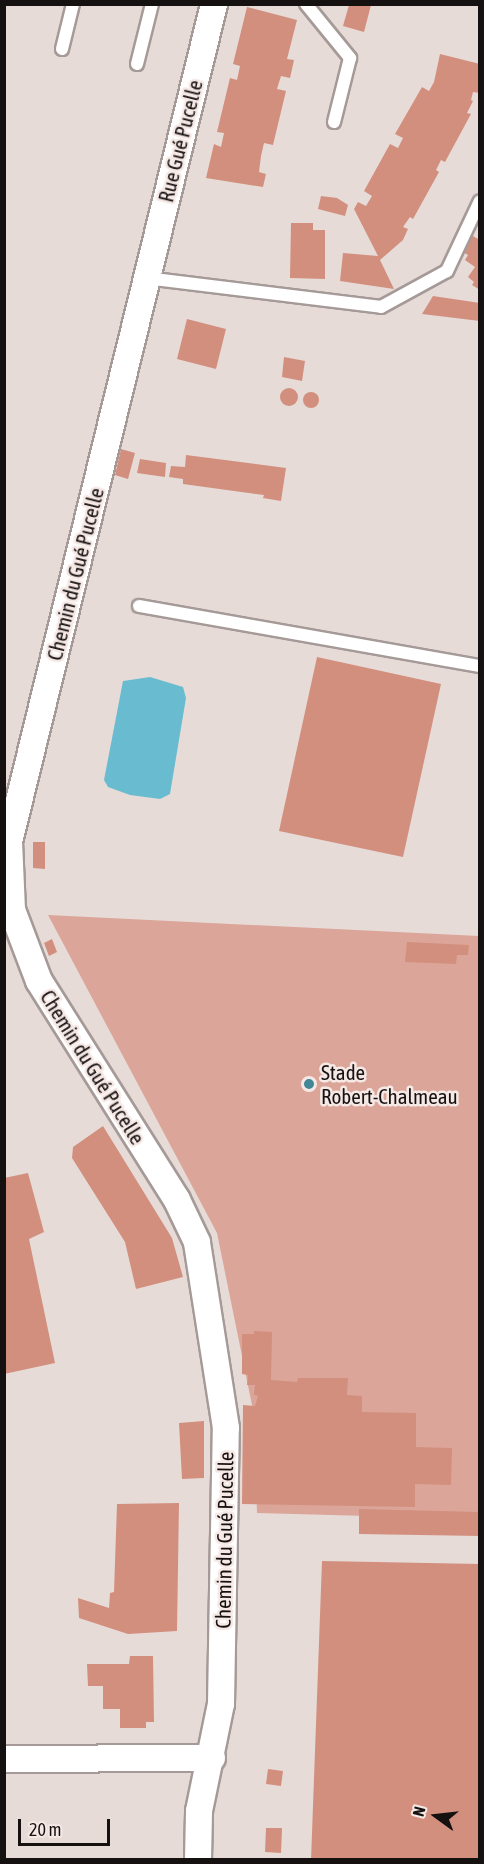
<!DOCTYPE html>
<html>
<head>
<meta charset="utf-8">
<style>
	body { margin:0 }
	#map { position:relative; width:484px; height:1864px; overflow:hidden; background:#e7dbd8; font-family:"Asap Condensed",sans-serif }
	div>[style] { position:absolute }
	.green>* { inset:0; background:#dba699 }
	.water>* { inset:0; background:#69bcd0 }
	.building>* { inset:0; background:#d28f7e }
	.round { border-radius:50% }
	.roads { filter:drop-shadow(2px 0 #a59a97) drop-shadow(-2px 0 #a59a97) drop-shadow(0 2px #a59a97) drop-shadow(0 -2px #a59a97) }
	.service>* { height:12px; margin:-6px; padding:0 6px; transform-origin:6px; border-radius:6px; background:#fff }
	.minor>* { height:26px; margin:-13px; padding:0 13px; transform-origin:13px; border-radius:13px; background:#fff }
	.dots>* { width:16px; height:16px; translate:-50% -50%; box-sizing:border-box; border:3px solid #f5e8e5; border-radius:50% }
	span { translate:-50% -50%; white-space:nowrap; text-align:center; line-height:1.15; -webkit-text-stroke:5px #f5e8e5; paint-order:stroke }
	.street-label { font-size:21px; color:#151110 }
	.poi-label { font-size:21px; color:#151110 }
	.left { translate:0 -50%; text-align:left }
	.frame { position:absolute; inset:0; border:6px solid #151110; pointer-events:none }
	.north { position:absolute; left:406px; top:1786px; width:60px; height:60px; -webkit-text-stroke:4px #f5e8e5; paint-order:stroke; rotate:285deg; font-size:16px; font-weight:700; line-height:24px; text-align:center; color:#151110 }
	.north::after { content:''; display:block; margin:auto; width:21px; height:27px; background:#151110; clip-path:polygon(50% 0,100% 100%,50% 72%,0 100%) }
	.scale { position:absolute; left:18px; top:1819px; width:92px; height:27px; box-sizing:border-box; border:3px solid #151110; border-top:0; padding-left:8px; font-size:18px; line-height:21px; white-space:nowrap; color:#151110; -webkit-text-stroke:4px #f5e8e5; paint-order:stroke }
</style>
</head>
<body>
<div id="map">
	<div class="green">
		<div style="clip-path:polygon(48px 915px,479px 936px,479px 1519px,257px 1513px,254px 1415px,217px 1233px)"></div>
	</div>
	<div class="water">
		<div style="clip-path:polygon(150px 677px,183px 687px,186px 698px,170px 794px,160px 799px,130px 795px,108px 787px,104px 780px,123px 681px)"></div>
	</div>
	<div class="building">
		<div style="clip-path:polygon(349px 5px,371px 5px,364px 32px,343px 26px)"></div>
		<div style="clip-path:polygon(247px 7px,297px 20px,287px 59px,294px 60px,290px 78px,281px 76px,277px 89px,286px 91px,273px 145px,264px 143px,261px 156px,259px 172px,266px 174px,263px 187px,206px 178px,214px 144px,221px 147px,224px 133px,217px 132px,230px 78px,237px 80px,240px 66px,233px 64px)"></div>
		<div style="clip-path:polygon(440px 54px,480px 64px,480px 93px,473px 92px,471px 100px,473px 101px,467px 113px,471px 114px,445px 162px,441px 160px,436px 170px,439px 172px,413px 219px,410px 217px,403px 227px,408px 229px,403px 240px,380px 260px,394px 289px,340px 281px,343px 253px,378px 256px,354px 209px,358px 202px,366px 206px,372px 196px,364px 191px,390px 144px,398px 148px,403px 138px,395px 134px,422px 87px,429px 91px,434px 82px)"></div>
		<div style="clip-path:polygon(321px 196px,337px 198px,348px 205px,345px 216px,318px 209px)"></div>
		<div style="clip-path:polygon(291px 223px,313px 223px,313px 230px,325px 230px,325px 279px,290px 278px)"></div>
		<div style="clip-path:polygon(471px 235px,480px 240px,480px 290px,472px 285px,474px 282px,468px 277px,475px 267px,465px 260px,468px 255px,461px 251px)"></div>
		<div style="clip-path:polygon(433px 296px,480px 303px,480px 321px,422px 314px)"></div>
		<div style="clip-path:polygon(187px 319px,226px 329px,216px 369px,177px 359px)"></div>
		<div style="clip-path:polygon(284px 357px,305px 361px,302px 381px,282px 377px)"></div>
		<div class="round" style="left:280px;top:388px;width:18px;height:18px"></div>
		<div class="round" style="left:303px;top:392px;width:16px;height:16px"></div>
		<div style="clip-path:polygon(121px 449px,135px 453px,128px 479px,115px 475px)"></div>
		<div style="clip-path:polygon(186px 455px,286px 468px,281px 501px,263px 498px,264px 495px,183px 484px,183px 479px,169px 477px,171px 466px,185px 467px)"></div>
		<div style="clip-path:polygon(140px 459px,166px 463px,165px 477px,137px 473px)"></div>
		<div style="clip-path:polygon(317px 657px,441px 684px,403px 857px,279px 831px)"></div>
		<div style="clip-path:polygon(33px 842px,45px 842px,45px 869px,33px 868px)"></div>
		<div style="clip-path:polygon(52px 939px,57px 952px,49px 956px,44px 943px)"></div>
		<div style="clip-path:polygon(407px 942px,469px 945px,468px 955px,457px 955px,456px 964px,405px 962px)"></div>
		<div style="clip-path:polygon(103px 1126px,172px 1238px,183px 1277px,136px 1289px,125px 1242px,72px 1158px,73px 1147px)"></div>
		<div style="clip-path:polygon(28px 1173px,44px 1232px,29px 1239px,55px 1363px,4px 1374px,4px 1178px)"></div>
		<div style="clip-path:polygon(254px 1331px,272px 1332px,271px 1380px,297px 1382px,298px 1378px,348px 1378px,347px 1395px,362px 1396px,362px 1412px,416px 1413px,416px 1447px,452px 1448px,451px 1485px,415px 1484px,415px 1507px,242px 1504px,243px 1405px,255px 1406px,258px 1396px,254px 1395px,255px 1385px,247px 1385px,248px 1375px,242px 1374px,242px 1334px,254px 1334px)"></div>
		<div style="clip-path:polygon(204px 1421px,204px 1478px,182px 1479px,179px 1423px)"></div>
		<div style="clip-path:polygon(179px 1503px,177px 1631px,128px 1634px,79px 1618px,78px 1598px,109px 1608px,110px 1593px,114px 1592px,117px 1504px)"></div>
		<div style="clip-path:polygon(359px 1509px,480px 1512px,480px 1536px,359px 1534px)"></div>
		<div style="clip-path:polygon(322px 1561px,480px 1564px,480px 1860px,311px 1860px)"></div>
		<div style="clip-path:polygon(130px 1656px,153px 1656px,154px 1722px,146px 1722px,146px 1728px,120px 1728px,120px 1709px,103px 1709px,103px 1686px,88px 1686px,87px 1664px,129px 1664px)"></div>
		<div style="clip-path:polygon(268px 1769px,283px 1771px,281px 1786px,266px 1784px)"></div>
		<div style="clip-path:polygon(266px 1828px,282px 1828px,281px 1853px,265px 1852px)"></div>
	</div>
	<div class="roads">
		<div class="service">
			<div style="left:306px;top:4px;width:70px;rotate:50.8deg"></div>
			<div style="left:350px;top:58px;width:66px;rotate:104deg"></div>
			<div style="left:62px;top:49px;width:46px;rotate:-76.3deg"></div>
			<div style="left:137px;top:64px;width:62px;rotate:-76deg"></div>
			<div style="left:146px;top:278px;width:237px;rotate:7deg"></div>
			<div style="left:381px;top:307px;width:75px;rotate:-28.6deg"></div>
			<div style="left:447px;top:271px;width:77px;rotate:-64.8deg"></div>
			<div style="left:139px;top:606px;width:346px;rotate:10deg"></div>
		</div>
		<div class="minor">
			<div style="left:4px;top:1759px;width:208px;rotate:-0.3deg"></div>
			<div style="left:198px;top:1860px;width:49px;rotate:-88.8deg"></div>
			<div style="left:199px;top:1811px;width:109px;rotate:-78.4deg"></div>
			<div style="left:221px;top:1704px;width:276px;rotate:-89deg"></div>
			<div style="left:226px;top:1428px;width:188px;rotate:-98.9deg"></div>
			<div style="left:197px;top:1242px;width:47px;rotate:-115.5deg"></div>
			<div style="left:177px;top:1200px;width:259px;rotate:-122.2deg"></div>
			<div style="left:39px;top:981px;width:76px;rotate:-110.8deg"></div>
			<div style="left:12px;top:910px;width:68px;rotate:-92.5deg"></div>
			<div style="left:9px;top:842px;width:863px;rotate:-76.25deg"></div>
		</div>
	</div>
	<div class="dots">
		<div style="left:309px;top:1084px;background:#438696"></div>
	</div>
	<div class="street-label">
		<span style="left:180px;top:141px;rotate:-76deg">Rue Gué Pucelle</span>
		<span style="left:75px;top:574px;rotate:-76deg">Chemin du Gué Pucelle</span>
		<span style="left:93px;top:1067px;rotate:58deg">Chemin du Gué Pucelle</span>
		<span style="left:224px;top:1540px;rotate:-89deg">Chemin du Gué Pucelle</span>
	</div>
	<div class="poi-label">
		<span class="left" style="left:321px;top:1084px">Stade<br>Robert-Chalmeau</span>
	</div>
	<div class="frame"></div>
	<div class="north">N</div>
	<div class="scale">20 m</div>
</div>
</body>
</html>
